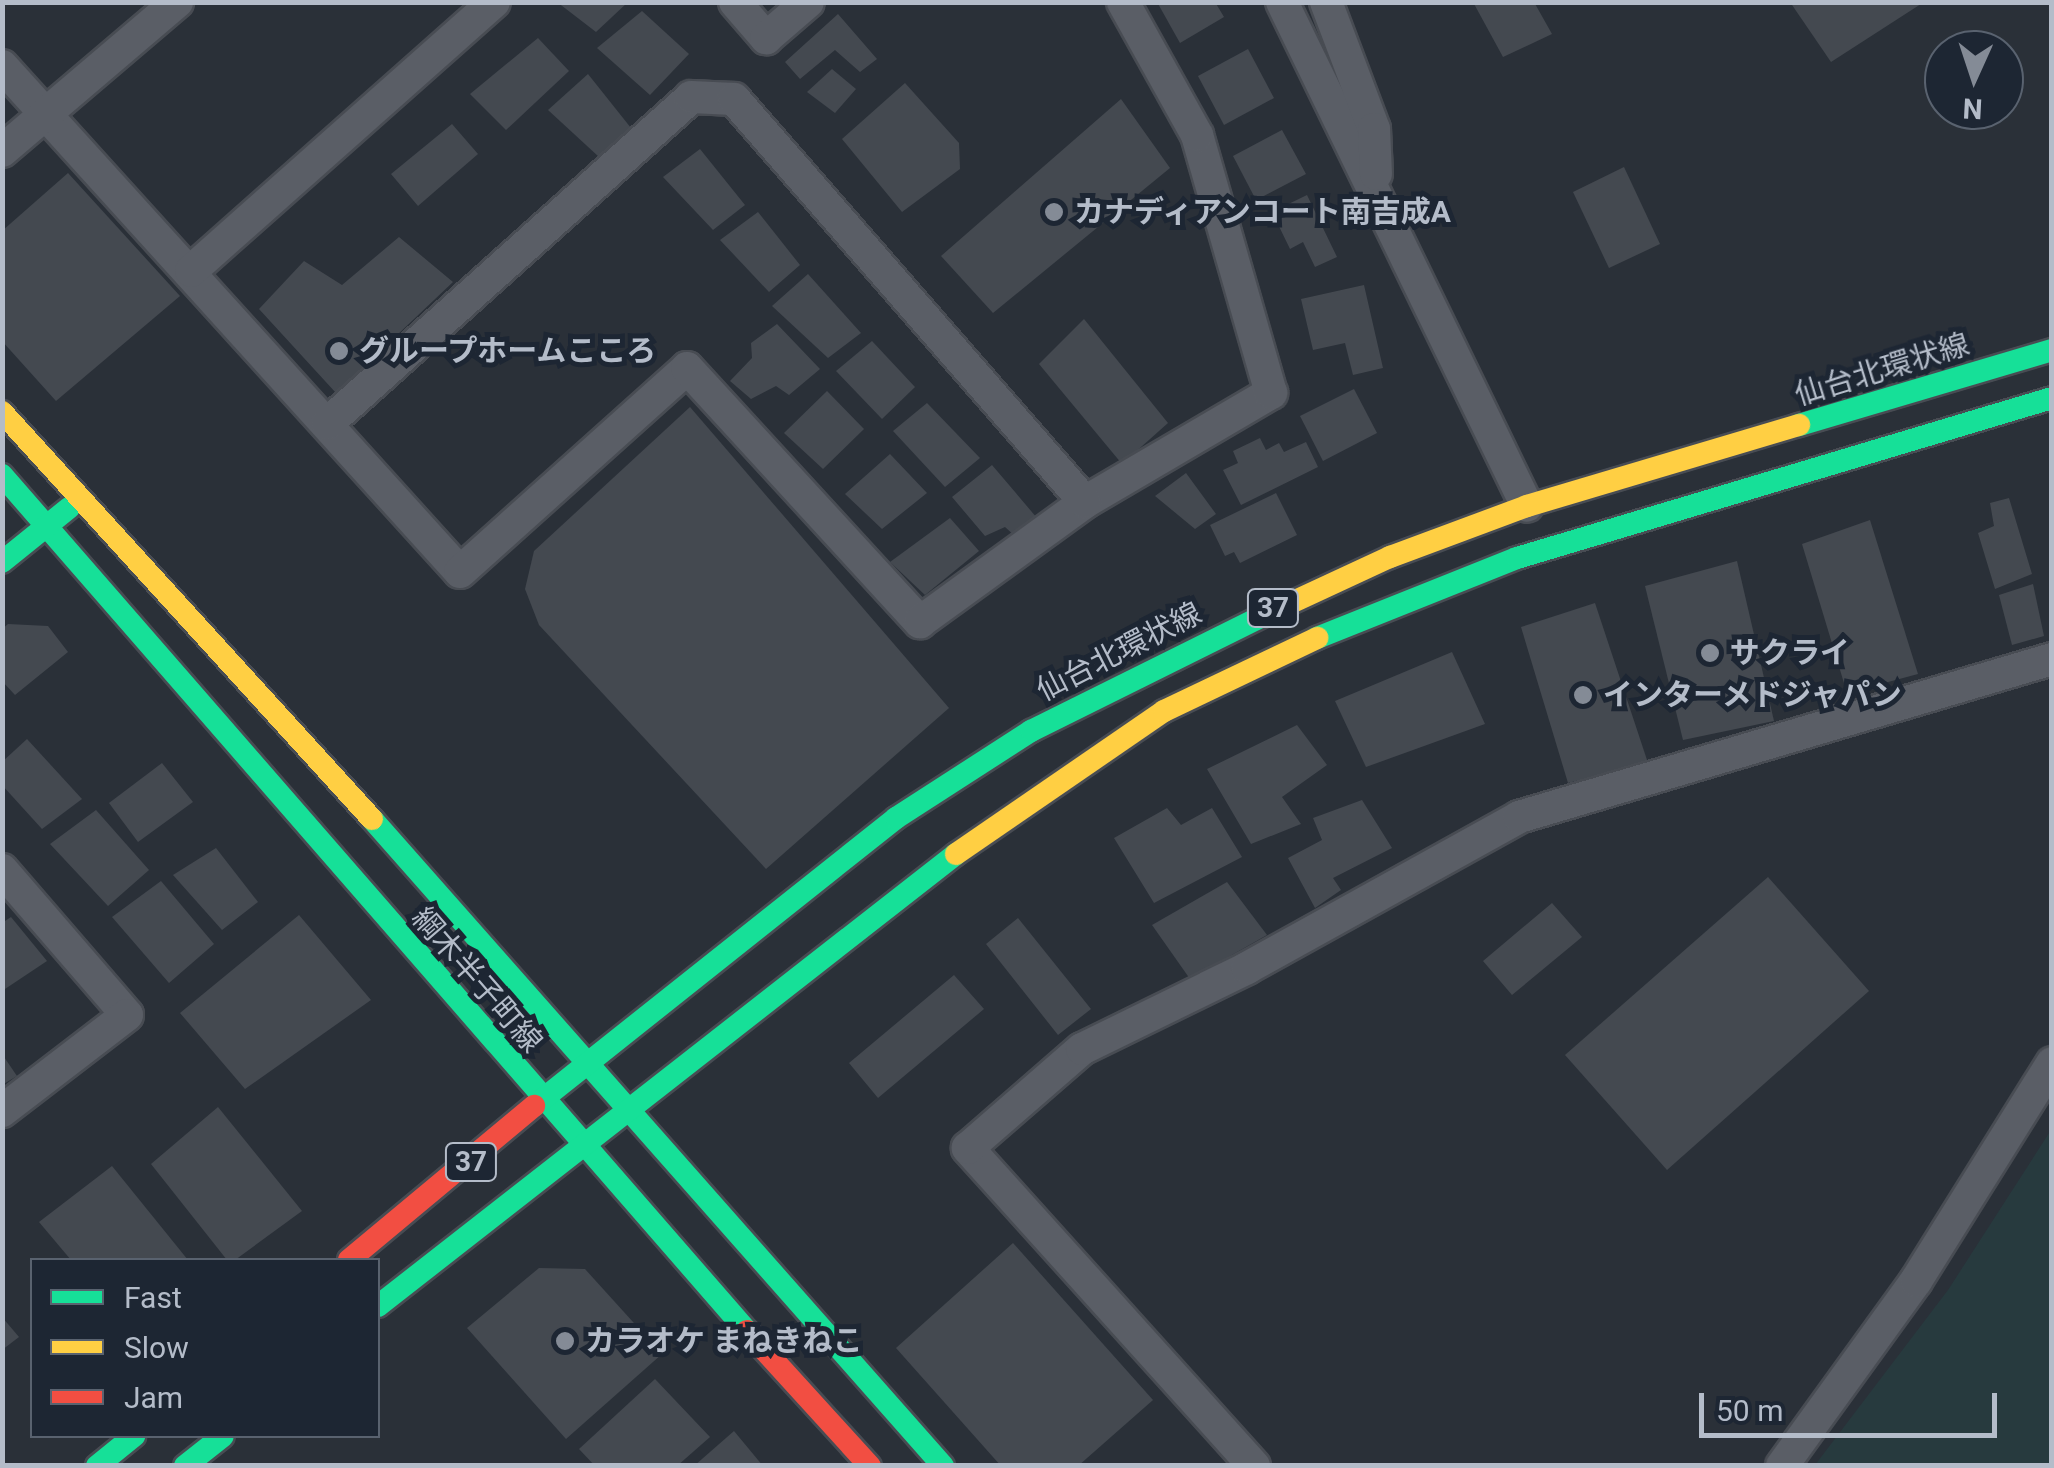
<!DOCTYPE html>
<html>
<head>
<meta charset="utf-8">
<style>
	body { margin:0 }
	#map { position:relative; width:2054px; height:1468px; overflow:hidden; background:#2a3038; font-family:Roboto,"Noto Sans JP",sans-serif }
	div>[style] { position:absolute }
	.green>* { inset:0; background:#273a3e }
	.building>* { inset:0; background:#444950 }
	.roads { filter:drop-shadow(2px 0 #484c53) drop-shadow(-2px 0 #484c53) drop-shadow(0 2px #484c53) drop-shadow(0 -2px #484c53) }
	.street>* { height:32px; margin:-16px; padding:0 16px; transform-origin:16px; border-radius:16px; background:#5a5e66 }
	.fast>* { height:22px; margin:-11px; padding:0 11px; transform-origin:11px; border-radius:11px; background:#16e098 }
	.slow>* { height:22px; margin:-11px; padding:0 11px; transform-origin:11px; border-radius:11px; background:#ffcf43 }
	.jam>* { height:22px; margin:-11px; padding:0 11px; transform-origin:11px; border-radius:11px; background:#f24e42 }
	.dots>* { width:28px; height:28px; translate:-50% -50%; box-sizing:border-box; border:5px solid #1d2633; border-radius:50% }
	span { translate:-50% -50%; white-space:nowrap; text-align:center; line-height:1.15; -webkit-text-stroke:10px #1d2633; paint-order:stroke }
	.shield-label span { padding:2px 8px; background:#1d2633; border:2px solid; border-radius:8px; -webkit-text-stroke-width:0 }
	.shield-label { font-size:28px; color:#b4bcc9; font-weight:700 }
	.poi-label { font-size:30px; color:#b4bcc9; font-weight:700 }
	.left { translate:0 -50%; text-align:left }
	.street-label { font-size:30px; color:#b4bcc9 }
	.frame { position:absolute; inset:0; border:5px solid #b4bcc9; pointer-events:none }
	.legend { position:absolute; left:30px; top:1258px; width:350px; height:180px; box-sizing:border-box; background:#1d2633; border:2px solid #59626f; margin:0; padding:12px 18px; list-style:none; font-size:30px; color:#b4bcc9 }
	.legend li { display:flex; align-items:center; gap:20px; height:50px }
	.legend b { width:50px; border:2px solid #59626f }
	.north { position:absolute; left:1924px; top:30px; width:100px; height:100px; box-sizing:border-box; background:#1d2633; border:2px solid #59626f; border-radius:50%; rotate:183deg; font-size:28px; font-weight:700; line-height:40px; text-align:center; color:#b4bcc9 }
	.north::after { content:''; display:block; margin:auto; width:35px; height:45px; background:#848b96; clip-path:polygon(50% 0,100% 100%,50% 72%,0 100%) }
	.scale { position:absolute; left:1699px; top:1393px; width:298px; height:45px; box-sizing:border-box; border:5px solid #b4bcc9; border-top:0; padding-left:12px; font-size:30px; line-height:35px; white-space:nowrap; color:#b4bcc9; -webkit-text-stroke:8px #1d2633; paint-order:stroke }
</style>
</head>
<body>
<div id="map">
	<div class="green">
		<div style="clip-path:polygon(2051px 1130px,2051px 1465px,1815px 1465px,1948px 1290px)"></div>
	</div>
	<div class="building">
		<div style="clip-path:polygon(557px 2px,628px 2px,596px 32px)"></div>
		<div style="clip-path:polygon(1157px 2px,1215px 2px,1224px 17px,1180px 43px)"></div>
		<div style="clip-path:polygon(1473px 2px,1534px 2px,1552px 34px,1503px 57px)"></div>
		<div style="clip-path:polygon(1790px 2px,1924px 2px,1831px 62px)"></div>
		<div style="clip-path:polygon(642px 11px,689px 54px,650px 95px,597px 48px)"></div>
		<div style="clip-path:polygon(838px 14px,877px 59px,860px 72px,835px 50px,800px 79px,785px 62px)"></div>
		<div style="clip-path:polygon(538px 38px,569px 71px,506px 130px,470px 94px)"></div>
		<div style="clip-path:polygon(1248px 49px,1274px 98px,1224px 125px,1198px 76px)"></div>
		<div style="clip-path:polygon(832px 69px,856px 89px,835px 113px,807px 92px)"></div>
		<div style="clip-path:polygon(588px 74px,631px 128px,599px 157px,548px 110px)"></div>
		<div style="clip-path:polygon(905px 83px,959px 143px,960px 169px,902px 212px,842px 139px)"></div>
		<div style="clip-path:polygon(1121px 99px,1170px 168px,993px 313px,941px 256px)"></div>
		<div style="clip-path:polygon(452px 124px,478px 154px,418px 206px,391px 174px)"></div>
		<div style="clip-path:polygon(1282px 130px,1306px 174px,1256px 200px,1233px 156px)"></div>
		<div style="clip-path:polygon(700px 149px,745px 205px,713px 230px,663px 177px)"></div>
		<div style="clip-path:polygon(1624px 167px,1660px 244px,1609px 268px,1573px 192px)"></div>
		<div style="clip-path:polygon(68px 173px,180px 296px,56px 401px,2px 341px,2px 231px)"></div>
		<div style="clip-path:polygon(1307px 195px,1337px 257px,1315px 267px,1303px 242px,1290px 249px,1272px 212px)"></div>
		<div style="clip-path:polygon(758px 212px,800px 265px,769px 292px,720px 240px)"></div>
		<div style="clip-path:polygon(399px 237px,453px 282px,336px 393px,259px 309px,304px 261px,342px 285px)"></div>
		<div style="clip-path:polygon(808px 274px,861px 333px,828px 358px,772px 306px)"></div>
		<div style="clip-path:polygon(1364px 285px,1383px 368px,1353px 375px,1345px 343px,1313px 350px,1301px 299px)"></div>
		<div style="clip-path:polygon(1084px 319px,1168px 423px,1122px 464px,1039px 364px)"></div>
		<div style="clip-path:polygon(777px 324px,820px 369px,789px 395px,776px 386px,751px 399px,730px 381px,752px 358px,751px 343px)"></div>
		<div style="clip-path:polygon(872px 341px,915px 387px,882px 419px,836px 371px)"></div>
		<div style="clip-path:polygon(1354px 389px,1377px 433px,1323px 461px,1300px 416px)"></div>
		<div style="clip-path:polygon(827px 391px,864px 429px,823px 469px,784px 433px)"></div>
		<div style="clip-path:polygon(927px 403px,980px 458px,945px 487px,893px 431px)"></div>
		<div style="clip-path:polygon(690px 407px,949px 708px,766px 869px,539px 625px,525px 589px,534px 551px)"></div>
		<div style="clip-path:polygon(1260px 438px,1266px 450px,1279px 443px,1284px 452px,1306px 442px,1318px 467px,1241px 505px,1223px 470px,1238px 463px,1233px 451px)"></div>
		<div style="clip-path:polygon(890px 454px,927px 493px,882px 529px,845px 494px)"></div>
		<div style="clip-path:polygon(992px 465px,1037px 518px,1016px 537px,1005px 527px,985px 536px,952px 497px)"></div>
		<div style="clip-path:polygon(1186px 473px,1216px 514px,1195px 529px,1155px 496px)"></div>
		<div style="clip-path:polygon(1276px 493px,1297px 535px,1240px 563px,1234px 552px,1225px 556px,1210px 525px)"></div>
		<div style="clip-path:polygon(2009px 498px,2032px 574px,1995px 589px,1978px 533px,1994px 526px,1990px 503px)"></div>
		<div style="clip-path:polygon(950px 518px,979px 551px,925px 595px,890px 562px)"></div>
		<div style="clip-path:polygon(1870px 520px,1918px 674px,1847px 693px,1802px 544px)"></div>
		<div style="clip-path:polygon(1737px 561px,1774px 721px,1683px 740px,1645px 586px)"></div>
		<div style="clip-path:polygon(2033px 584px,2044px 636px,2012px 645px,1999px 595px)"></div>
		<div style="clip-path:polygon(1595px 603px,1648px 763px,1568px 783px,1521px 627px)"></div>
		<div style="clip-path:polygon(8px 624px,48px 626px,68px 652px,15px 695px,2px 681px,2px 629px)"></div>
		<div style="clip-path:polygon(1452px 652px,1485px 724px,1366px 767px,1335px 701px)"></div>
		<div style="clip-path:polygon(1297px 725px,1327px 765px,1282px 797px,1301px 824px,1251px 844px,1207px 769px)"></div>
		<div style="clip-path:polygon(27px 739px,82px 799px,42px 829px,2px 785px,2px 762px)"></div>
		<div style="clip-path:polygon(162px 763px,193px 802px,138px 842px,109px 803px)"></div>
		<div style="clip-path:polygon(1362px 800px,1392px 848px,1333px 878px,1341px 890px,1315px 908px,1288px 858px,1322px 840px,1313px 818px)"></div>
		<div style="clip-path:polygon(1167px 808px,1181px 825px,1212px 808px,1242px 857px,1154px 903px,1114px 838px)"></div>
		<div style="clip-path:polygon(96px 810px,149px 870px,108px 906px,50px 844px)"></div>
		<div style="clip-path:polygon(216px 848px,258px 902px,222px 930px,173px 875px)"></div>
		<div style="clip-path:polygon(1768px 877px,1869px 991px,1667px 1170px,1565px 1055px)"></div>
		<div style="clip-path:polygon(161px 881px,214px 944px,169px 983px,112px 917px)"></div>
		<div style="clip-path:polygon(1227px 882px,1267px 935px,1190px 979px,1152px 925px)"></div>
		<div style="clip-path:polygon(1552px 903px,1582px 937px,1512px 995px,1483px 961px)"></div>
		<div style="clip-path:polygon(299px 915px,371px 1000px,245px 1089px,180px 1013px)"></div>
		<div style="clip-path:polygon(11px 917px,47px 961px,2px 991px,2px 923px)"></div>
		<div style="clip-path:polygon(1018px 918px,1091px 1009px,1058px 1035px,986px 944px)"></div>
		<div style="clip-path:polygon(954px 975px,984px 1009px,878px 1098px,849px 1063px)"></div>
		<div style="clip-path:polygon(2px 1054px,17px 1076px,2px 1085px)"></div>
		<div style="clip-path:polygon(218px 1107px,302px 1211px,235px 1260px,227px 1260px,151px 1164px)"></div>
		<div style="clip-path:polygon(112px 1166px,188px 1260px,71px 1260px,39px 1222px)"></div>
		<div style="clip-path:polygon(1013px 1243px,1153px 1400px,1078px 1466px,1001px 1466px,896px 1348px)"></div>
		<div style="clip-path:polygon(539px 1268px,585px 1269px,662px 1354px,566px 1439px,467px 1328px)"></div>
		<div style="clip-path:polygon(2px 1317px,19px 1337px,2px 1350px)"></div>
		<div style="clip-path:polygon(655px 1379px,710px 1437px,677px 1466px,595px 1466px,579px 1449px)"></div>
		<div style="clip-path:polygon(734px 1431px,763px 1466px,694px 1466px)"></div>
	</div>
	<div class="roads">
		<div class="street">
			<div style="left:735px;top:2px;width:48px;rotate:49.3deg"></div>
			<div style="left:766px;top:38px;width:55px;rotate:-40.6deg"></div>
			<div style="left:1282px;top:2px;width:560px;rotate:64.08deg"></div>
			<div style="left:1326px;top:2px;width:136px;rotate:69.3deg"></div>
			<div style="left:1374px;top:129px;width:45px;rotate:87.5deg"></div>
			<div style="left:2px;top:66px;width:682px;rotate:47.85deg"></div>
			<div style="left:460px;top:572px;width:305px;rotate:-41.9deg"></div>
			<div style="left:687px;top:368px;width:345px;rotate:47.5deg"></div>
			<div style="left:920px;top:622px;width:204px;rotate:-36deg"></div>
			<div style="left:1085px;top:502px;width:216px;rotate:-30.4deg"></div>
			<div style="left:1271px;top:393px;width:268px;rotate:-106deg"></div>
			<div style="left:1197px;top:135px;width:152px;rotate:-119.1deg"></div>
			<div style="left:2px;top:151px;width:230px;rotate:-40.4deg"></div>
			<div style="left:191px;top:271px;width:405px;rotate:-41.6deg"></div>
			<div style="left:327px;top:424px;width:489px;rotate:-41.9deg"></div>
			<div style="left:691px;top:97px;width:43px;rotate:2.7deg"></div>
			<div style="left:734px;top:99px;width:534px;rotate:48.95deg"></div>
			<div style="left:2px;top:870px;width:191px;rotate:49.2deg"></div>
			<div style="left:127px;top:1015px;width:158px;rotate:142.5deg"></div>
			<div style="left:1254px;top:1466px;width:428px;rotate:-132deg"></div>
			<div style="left:968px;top:1148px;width:151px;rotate:-41deg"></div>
			<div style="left:1082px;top:1049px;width:184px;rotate:-26.1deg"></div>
			<div style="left:1247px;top:968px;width:311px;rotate:-29deg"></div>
			<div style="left:1519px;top:817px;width:556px;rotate:-16.51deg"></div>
			<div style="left:1782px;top:1466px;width:228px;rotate:-54.1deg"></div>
			<div style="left:1916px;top:1281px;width:257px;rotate:-58deg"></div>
		</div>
		<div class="fast">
			<div style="left:1799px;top:425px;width:264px;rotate:-16.5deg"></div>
			<div style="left:2px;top:475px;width:1135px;rotate:48.97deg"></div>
			<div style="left:2px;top:562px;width:86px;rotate:-38.9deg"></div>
			<div style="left:1317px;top:638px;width:215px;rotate:-21.8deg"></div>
			<div style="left:1517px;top:558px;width:558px;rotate:-16.65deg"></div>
			<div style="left:372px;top:819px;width:863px;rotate:48.57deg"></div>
			<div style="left:534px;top:1106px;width:463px;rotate:-38.5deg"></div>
			<div style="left:896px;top:818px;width:161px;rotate:-32.8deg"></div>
			<div style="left:1031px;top:731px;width:263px;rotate:-26.4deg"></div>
			<div style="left:378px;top:1306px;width:734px;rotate:-38.03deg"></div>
			<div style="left:97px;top:1466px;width:48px;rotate:-39deg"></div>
			<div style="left:185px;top:1466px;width:48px;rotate:-38.3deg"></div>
		</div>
		<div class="slow">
			<div style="left:2px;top:412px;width:550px;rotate:47.73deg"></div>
			<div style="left:1267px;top:614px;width:136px;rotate:-24.9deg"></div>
			<div style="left:1390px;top:557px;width:146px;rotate:-20.4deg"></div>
			<div style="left:1527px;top:506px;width:284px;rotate:-16.6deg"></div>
			<div style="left:956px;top:854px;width:252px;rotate:-34.5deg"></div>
			<div style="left:1164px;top:711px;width:170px;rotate:-25.5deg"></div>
		</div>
		<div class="jam">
			<div style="left:349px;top:1260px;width:241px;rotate:-39.8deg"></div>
			<div style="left:747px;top:1331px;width:183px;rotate:47.7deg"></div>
		</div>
	</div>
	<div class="dots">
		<div style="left:1054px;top:212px;background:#848b96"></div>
		<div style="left:339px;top:351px;background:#848b96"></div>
		<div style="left:1710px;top:653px;background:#848b96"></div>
		<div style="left:1583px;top:695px;background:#848b96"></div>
		<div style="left:565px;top:1341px;background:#848b96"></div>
	</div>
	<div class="shield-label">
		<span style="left:1273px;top:608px">37</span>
		<span style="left:471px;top:1162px">37</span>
	</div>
	<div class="poi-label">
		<span class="left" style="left:1074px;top:212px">カナディアンコート南吉成A</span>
		<span class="left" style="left:359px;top:351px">グループホームこころ</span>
		<span class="left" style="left:1730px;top:653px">サクライ</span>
		<span class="left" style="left:1603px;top:695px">インターメドジャパン</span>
		<span class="left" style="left:585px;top:1341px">カラオケ まねきねこ</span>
	</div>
	<div class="street-label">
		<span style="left:1882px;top:370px;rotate:-17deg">仙台北環状線</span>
		<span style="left:1119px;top:652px;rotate:-27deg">仙台北環状線</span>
		<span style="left:477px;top:980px;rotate:49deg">綱木半子町線</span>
	</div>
	<div class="frame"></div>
	<ul class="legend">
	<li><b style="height:12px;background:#16e098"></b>Fast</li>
	<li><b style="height:12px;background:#ffcf43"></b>Slow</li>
	<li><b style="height:12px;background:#f24e42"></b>Jam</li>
	</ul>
	<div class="north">N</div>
	<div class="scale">50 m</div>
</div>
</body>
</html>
